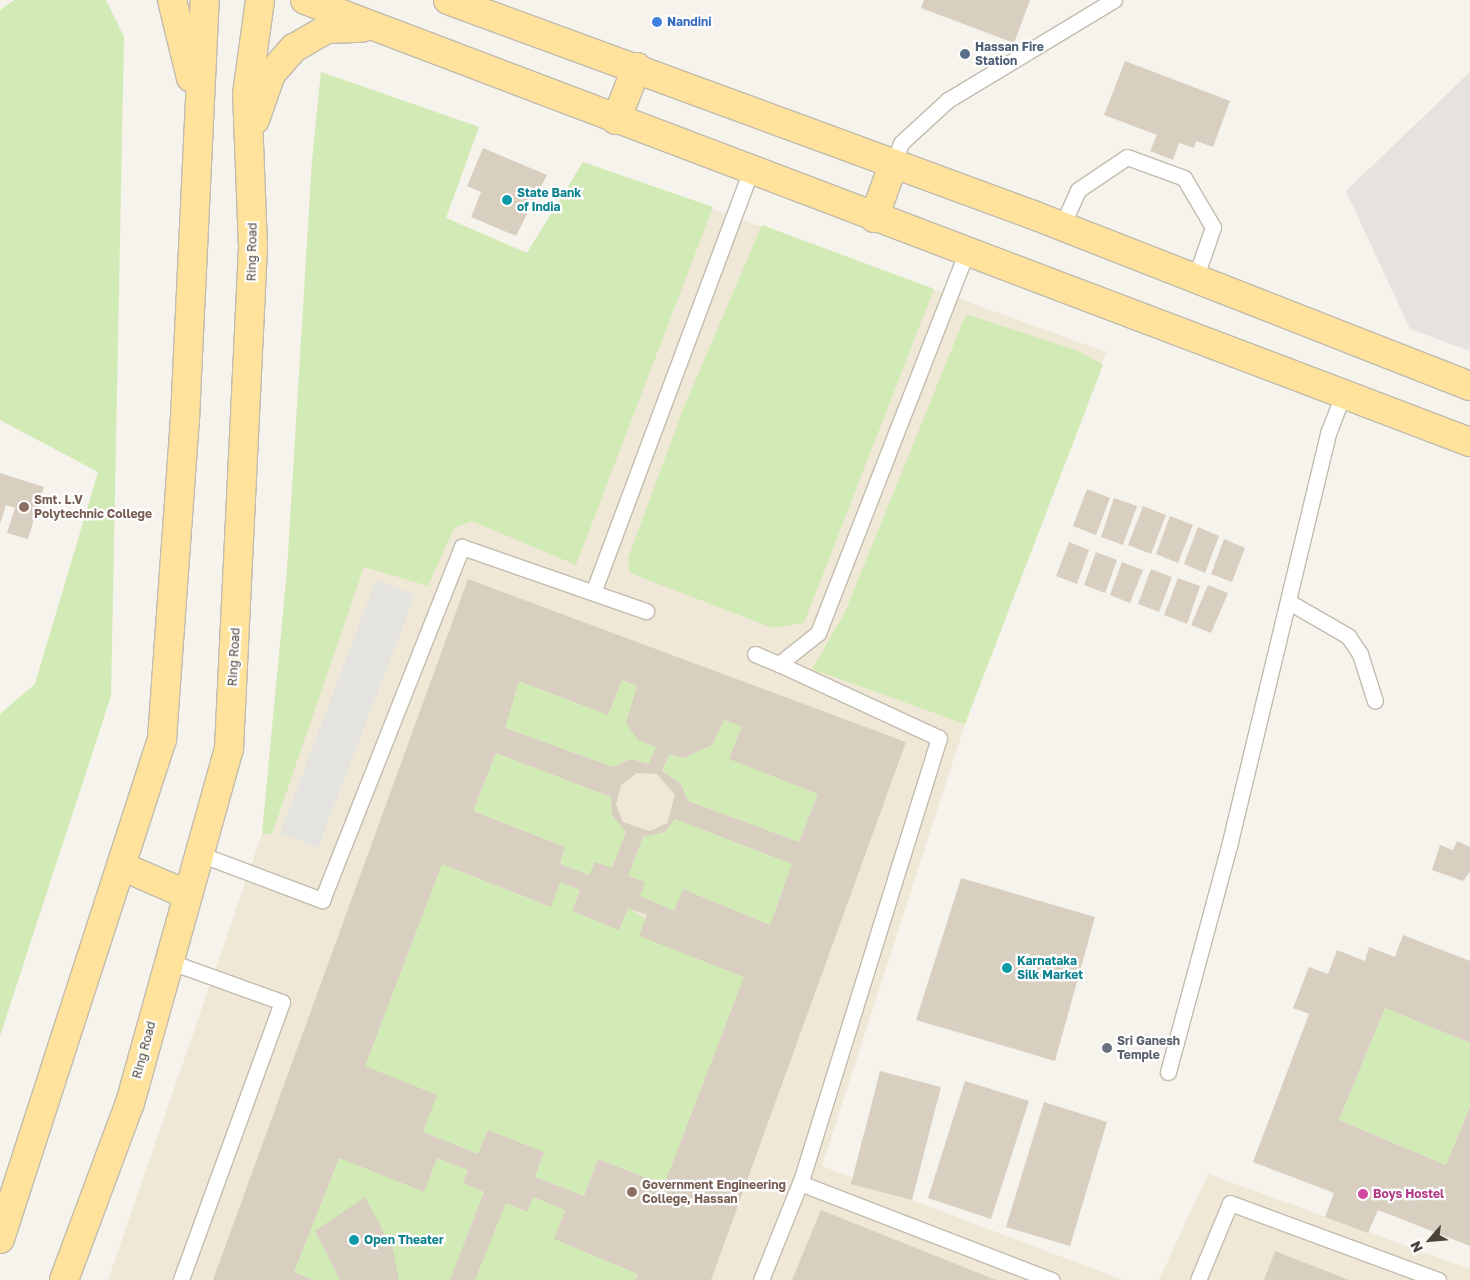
<!DOCTYPE html>
<html>
<head>
<meta charset="utf-8">
<style>
	body { margin:0 }
	#map { position:relative; width:1470px; height:1280px; overflow:hidden; background:#f6f3ec; font-family:"Golos Text",sans-serif }
	div>[style] { position:absolute }
	.industrial>* { inset:0; background:#e6e2dd }
	.education>* { inset:0; background:#efe8d6 }
	.green>* { inset:0; background:#d2eab5 }
	.parking>* { inset:0; background:#e5e3e0 }
	.building>* { inset:0; background:#d8cfc1 }
	.roads { filter:drop-shadow(1px 0 #c2bbae) drop-shadow(-1px 0 #c2bbae) drop-shadow(0 1px #c2bbae) drop-shadow(0 -1px #c2bbae) }
	.service>* { height:15px; margin:-7.5px; padding:0 7.5px; transform-origin:7.5px; border-radius:7.5px; background:#fff }
	.primary>* { height:28px; margin:-14px; padding:0 14px; transform-origin:14px; border-radius:14px; background:#ffe39c }
	.dots>* { width:14px; height:14px; translate:-50% -50%; box-sizing:border-box; border:2px solid #fff; border-radius:50% }
	span { translate:-50% -50%; white-space:nowrap; text-align:center; line-height:1.15; -webkit-text-stroke:4.5px #fff; paint-order:stroke }
	.shop-label { font-size:12px; color:#366cbe; font-weight:700 }
	.left { translate:0 -50%; text-align:left }
	.service-label { font-size:12px; color:#4e5e75; font-weight:700 }
	.culture-label { font-size:12px; color:#0d838f; font-weight:700 }
	.street-label { font-size:12px; color:#4b4439 }
	.education-label { font-size:12px; color:#785e54; font-weight:700 }
	.worship-label { font-size:12px; color:#5b616d; font-weight:700 }
	.hotel-label { font-size:12px; color:#b23c85; font-weight:700 }
	.north { position:absolute; left:1405px; top:1215px; width:50px; height:50px; -webkit-text-stroke:4px #fff; paint-order:stroke; rotate:243deg; font-size:14px; font-weight:700; line-height:20px; text-align:center; color:#4b4439 }
	.north::after { content:''; display:block; margin:auto; width:18px; height:22px; background:#4b4439; clip-path:polygon(50% 0,100% 100%,50% 72%,0 100%) }
</style>
</head>
<body>
<div id="map">
	<div class="industrial">
		<div style="clip-path:polygon(1470px 72px,1470px 351px,1410px 329px,1346px 191px)"></div>
	</div>
	<div class="education">
		<div style="clip-path:polygon(321px 72px,479px 127px,446px 218px,527px 253px,583px 162px,1106px 352px,965px 724px,822px 1166px,1123px 1280px,108px 1280px,262px 834px,287px 571px,312px 161px)"></div>
		<div style="clip-path:polygon(1208px 1174px,1470px 1269px,1470px 1280px,1159px 1280px)"></div>
	</div>
	<div class="green">
		<div style="clip-path:polygon(14px 0,106px 0,124px 37px,111px 696px,0 1036px,0 714px,35px 684px,98px 472px,0 420px,0 10px)"></div>
		<div style="clip-path:polygon(321px 72px,479px 127px,446px 218px,527px 253px,583px 162px,713px 207px,576px 565px,472px 521px,454px 528px,428px 586px,364px 567px,272px 834px,262px 834px,287px 571px,312px 161px)"></div>
		<div style="clip-path:polygon(762px 225px,934px 289px,804px 623px,773px 628px,630px 573px,628px 558px,684px 407px)"></div>
		<div style="clip-path:polygon(966px 314px,1078px 351px,1103px 365px,965px 724px,812px 669px,845px 612px)"></div>
		<div style="clip-path:polygon(622px 680px,637px 686px,626px 723px,638px 740px,656px 747px,649px 764px,631px 759px,613px 767px,505px 728px,519px 681px,608px 715px)"></div>
		<div style="clip-path:polygon(724px 720px,742px 726px,729px 759px,818px 794px,799px 842px,688px 801px,681px 784px,662px 771px,669px 754px,683px 758px,712px 745px)"></div>
		<div style="clip-path:polygon(496px 753px,611px 797px,612px 815px,626px 832px,612px 868px,589px 875px,560px 864px,565px 847px,473px 811px)"></div>
		<div style="clip-path:polygon(675px 819px,792px 864px,770px 925px,683px 889px,674px 911px,640px 896px,628px 876px,643px 837px,665px 832px)"></div>
		<div style="clip-path:polygon(442px 864px,550px 907px,560px 882px,580px 890px,572px 911px,619px 930px,628px 908px,744px 977px,664px 1185px,598px 1159px,584px 1196px,535px 1177px,544px 1152px,488px 1130px,478px 1154px,423px 1132px,365px 1066px)"></div>
		<div style="clip-path:polygon(1385px 1008px,1470px 1043px,1470px 1106px,1446px 1165px,1339px 1120px)"></div>
		<div style="clip-path:polygon(339px 1158px,424px 1192px,437px 1158px,468px 1170px,463px 1183px,484px 1192px,450px 1280px,313px 1280px,294px 1272px)"></div>
		<div style="clip-path:polygon(533px 1197px,565px 1210px,554px 1239px,638px 1274px,635px 1280px,475px 1280px,506px 1203px,526px 1212px)"></div>
	</div>
	<div class="parking">
		<div style="clip-path:polygon(376px 580px,415px 595px,318px 848px,280px 833px)"></div>
	</div>
	<div class="building">
		<div style="clip-path:polygon(924px 0,1030px 0,1014px 43px,921px 8px)"></div>
		<div style="clip-path:polygon(1125px 61px,1230px 101px,1213px 147px,1196px 141px,1194px 148px,1179px 143px,1173px 160px,1150px 151px,1157px 135px,1104px 115px)"></div>
		<div style="clip-path:polygon(483px 148px,547px 175px,516px 236px,471px 217px,481px 192px,467px 186px)"></div>
		<div style="clip-path:polygon(0 473px,44px 487px,28px 539px,7px 533px,15px 508px,6px 505px,0 524px)"></div>
		<div style="clip-path:polygon(1087px 489px,1110px 498px,1096px 535px,1073px 526px)"></div>
		<div style="clip-path:polygon(1114px 498px,1137px 506px,1123px 545px,1101px 537px)"></div>
		<div style="clip-path:polygon(1143px 506px,1166px 515px,1151px 554px,1128px 545px)"></div>
		<div style="clip-path:polygon(1170px 516px,1193px 525px,1178px 563px,1156px 554px)"></div>
		<div style="clip-path:polygon(1198px 527px,1219px 536px,1205px 573px,1184px 564px)"></div>
		<div style="clip-path:polygon(1224px 539px,1245px 548px,1232px 582px,1211px 574px)"></div>
		<div style="clip-path:polygon(1069px 542px,1089px 550px,1077px 584px,1056px 576px)"></div>
		<div style="clip-path:polygon(1096px 552px,1117px 560px,1105px 593px,1084px 585px)"></div>
		<div style="clip-path:polygon(1122px 562px,1143px 570px,1130px 603px,1110px 595px)"></div>
		<div style="clip-path:polygon(1151px 569px,1172px 577px,1159px 612px,1138px 604px)"></div>
		<div style="clip-path:polygon(1178px 578px,1200px 586px,1187px 624px,1164px 615px)"></div>
		<div style="clip-path:polygon(evenodd,468px 579px,906px 742px,711px 1280px,635px 1280px,638px 1274px,554px 1239px,565px 1210px,533px 1197px,527px 1212px,506px 1203px,475px 1280px,450px 1280px,484px 1192px,463px 1183px,468px 1170px,437px 1158px,424px 1192px,339px 1158px,294px 1272px,313px 1280px,213px 1280px,468px 579px,622px 680px,637px 686px,626px 723px,638px 740px,656px 747px,649px 764px,631px 759px,613px 767px,505px 728px,519px 681px,608px 715px,622px 680px,468px 579px,724px 720px,742px 726px,729px 759px,818px 794px,799px 842px,688px 801px,681px 784px,662px 771px,669px 754px,683px 758px,712px 745px,724px 720px,468px 579px,496px 753px,611px 797px,612px 815px,626px 832px,612px 868px,595px 862px,589px 875px,560px 864px,565px 847px,473px 811px,496px 753px,468px 579px,637px 773px,657px 774px,675px 795px,667px 823px,650px 831px,623px 822px,616px 804px,621px 785px,637px 773px,468px 579px,675px 819px,792px 864px,770px 925px,683px 889px,674px 911px,640px 896px,645px 882px,628px 876px,643px 837px,665px 832px,675px 819px,468px 579px,442px 864px,551px 907px,560px 882px,580px 890px,572px 911px,619px 930px,628px 908px,647px 915px,639px 936px,744px 977px,664px 1185px,598px 1159px,584px 1196px,535px 1177px,544px 1152px,488px 1130px,478px 1154px,423px 1132px,437px 1095px,365px 1066px,442px 864px)"></div>
		<div style="clip-path:polygon(1208px 585px,1228px 593px,1211px 633px,1191px 625px)"></div>
		<div style="clip-path:polygon(1457px 841px,1470px 847px,1470px 872px,1463px 881px,1432px 870px,1440px 845px,1453px 850px)"></div>
		<div style="clip-path:polygon(961px 878px,1095px 917px,1055px 1061px,916px 1020px)"></div>
		<div style="clip-path:polygon(1403px 935px,1470px 961px,1470px 1043px,1385px 1008px,1339px 1120px,1446px 1165px,1470px 1106px,1470px 1246px,1378px 1210px,1368px 1233px,1325px 1217px,1334px 1193px,1253px 1162px,1309px 1014px,1293px 1008px,1309px 967px,1328px 974px,1337px 950px,1365px 961px,1369px 947px,1395px 957px)"></div>
		<div style="clip-path:polygon(880px 1071px,941px 1087px,912px 1200px,851px 1184px)"></div>
		<div style="clip-path:polygon(965px 1081px,1029px 1101px,991px 1219px,928px 1198px)"></div>
		<div style="clip-path:polygon(1044px 1102px,1107px 1122px,1070px 1246px,1006px 1227px)"></div>
		<div style="clip-path:polygon(365px 1197px,393px 1250px,399px 1280px,340px 1280px,315px 1231px)"></div>
		<div style="clip-path:polygon(821px 1210px,996px 1280px,792px 1280px)"></div>
		<div style="clip-path:polygon(1275px 1251px,1349px 1280px,1264px 1280px)"></div>
	</div>
	<div class="roads">
		<div class="service">
			<div style="left:893px;top:165px;width:23px;rotate:-70deg"></div>
			<div style="left:901px;top:143px;width:64px;rotate:-42.5deg"></div>
			<div style="left:948px;top:100px;width:194px;rotate:-31.1deg"></div>
			<div style="left:1062px;top:226px;width:39px;rotate:-66deg"></div>
			<div style="left:1078px;top:190px;width:59px;rotate:-34deg"></div>
			<div style="left:1127px;top:157px;width:61px;rotate:20.2deg"></div>
			<div style="left:1184px;top:178px;width:57px;rotate:59.4deg"></div>
			<div style="left:1213px;top:227px;width:55px;rotate:109.1deg"></div>
			<div style="left:594px;top:590px;width:446px;rotate:-69.5deg"></div>
			<div style="left:1289px;top:602px;width:68px;rotate:30deg"></div>
			<div style="left:1348px;top:636px;width:22px;rotate:56deg"></div>
			<div style="left:1360px;top:654px;width:49px;rotate:72.3deg"></div>
			<div style="left:755px;top:654px;width:26px;rotate:23deg"></div>
			<div style="left:779px;top:664px;width:50px;rotate:-38.5deg"></div>
			<div style="left:818px;top:633px;width:408px;rotate:-68.7deg"></div>
			<div style="left:779px;top:664px;width:176px;rotate:24.8deg"></div>
			<div style="left:939px;top:738px;width:466px;rotate:107.3deg"></div>
			<div style="left:197px;top:853px;width:134px;rotate:20.6deg"></div>
			<div style="left:322px;top:900px;width:380px;rotate:-68.4deg"></div>
			<div style="left:462px;top:547px;width:195px;rotate:19.2deg"></div>
			<div style="left:168px;top:961px;width:121px;rotate:19.8deg"></div>
			<div style="left:282px;top:1002px;width:296px;rotate:110deg"></div>
			<div style="left:1168px;top:1072px;width:234px;rotate:-74.9deg"></div>
			<div style="left:1229px;top:846px;width:427px;rotate:-76.5deg"></div>
			<div style="left:1329px;top:431px;width:40px;rotate:-69deg"></div>
			<div style="left:761px;top:1280px;width:105px;rotate:-68.1deg"></div>
			<div style="left:800px;top:1183px;width:270px;rotate:21.1deg"></div>
			<div style="left:1198px;top:1280px;width:83px;rotate:-67.4deg"></div>
			<div style="left:1230px;top:1203px;width:222px;rotate:20.3deg"></div>
		</div>
		<div class="primary">
			<div style="left:172px;top:0;width:80px;rotate:76.3deg"></div>
			<div style="left:305px;top:0;width:1246px;rotate:20.78deg"></div>
			<div style="left:448px;top:0;width:621px;rotate:20.16deg"></div>
			<div style="left:1031px;top:214px;width:471px;rotate:21.4deg"></div>
			<div style="left:255px;top:120px;width:49px;rotate:-70.8deg"></div>
			<div style="left:271px;top:74px;width:35px;rotate:-49deg"></div>
			<div style="left:294px;top:48px;width:38px;rotate:-30deg"></div>
			<div style="left:327px;top:29px;width:35px;rotate:-2deg"></div>
			<div style="left:616px;top:120px;width:57px;rotate:-68.4deg"></div>
			<div style="left:874px;top:218px;width:56px;rotate:-70.3deg"></div>
			<div style="left:121px;top:866px;width:71px;rotate:23.3deg"></div>
			<div style="left:0;top:1239px;width:526px;rotate:-72.05deg"></div>
			<div style="left:162px;top:739px;width:322px;rotate:-85.9deg"></div>
			<div style="left:185px;top:418px;width:418px;rotate:-87.3deg"></div>
			<div style="left:64px;top:1280px;width:189px;rotate:-69.6deg"></div>
			<div style="left:130px;top:1103px;width:368px;rotate:-74.4deg"></div>
			<div style="left:229px;top:749px;width:503px;rotate:-87.26deg"></div>
			<div style="left:253px;top:247px;width:153px;rotate:-92.2deg"></div>
			<div style="left:247px;top:94px;width:95px;rotate:-82.1deg"></div>
		</div>
	</div>
	<div class="dots">
		<div style="left:657px;top:22px;background:#3f7fe0"></div>
		<div style="left:965px;top:54px;background:#5c6f8a"></div>
		<div style="left:507px;top:200px;background:#0f9aa8"></div>
		<div style="left:24px;top:507px;background:#8d6e63"></div>
		<div style="left:1007px;top:968px;background:#0f9aa8"></div>
		<div style="left:1107px;top:1048px;background:#6b7280"></div>
		<div style="left:632px;top:1192px;background:#8d6e63"></div>
		<div style="left:1363px;top:1194px;background:#d1479c"></div>
		<div style="left:354px;top:1240px;background:#0f9aa8"></div>
	</div>
	<div class="shop-label">
		<span class="left" style="left:667px;top:22px">Nandini</span>
	</div>
	<div class="service-label">
		<span class="left" style="left:975px;top:54px">Hassan Fire<br>Station</span>
	</div>
	<div class="culture-label">
		<span class="left" style="left:517px;top:200px">State Bank<br>of India</span>
		<span class="left" style="left:1017px;top:968px">Karnataka<br>Silk Market</span>
		<span class="left" style="left:364px;top:1240px">Open Theater</span>
	</div>
	<div class="street-label">
		<span style="left:252px;top:252px;rotate:-89deg">Ring Road</span>
		<span style="left:234px;top:657px;rotate:-87deg">Ring Road</span>
		<span style="left:144px;top:1050px;rotate:-75deg">Ring Road</span>
	</div>
	<div class="education-label">
		<span class="left" style="left:34px;top:507px">Smt. L.V<br>Polytechnic College</span>
		<span class="left" style="left:642px;top:1192px">Government Engineering<br>College, Hassan</span>
	</div>
	<div class="worship-label">
		<span class="left" style="left:1117px;top:1048px">Sri Ganesh<br>Temple</span>
	</div>
	<div class="hotel-label">
		<span class="left" style="left:1373px;top:1194px">Boys Hostel</span>
	</div>
	<div class="north">N</div>
</div>
</body>
</html>
